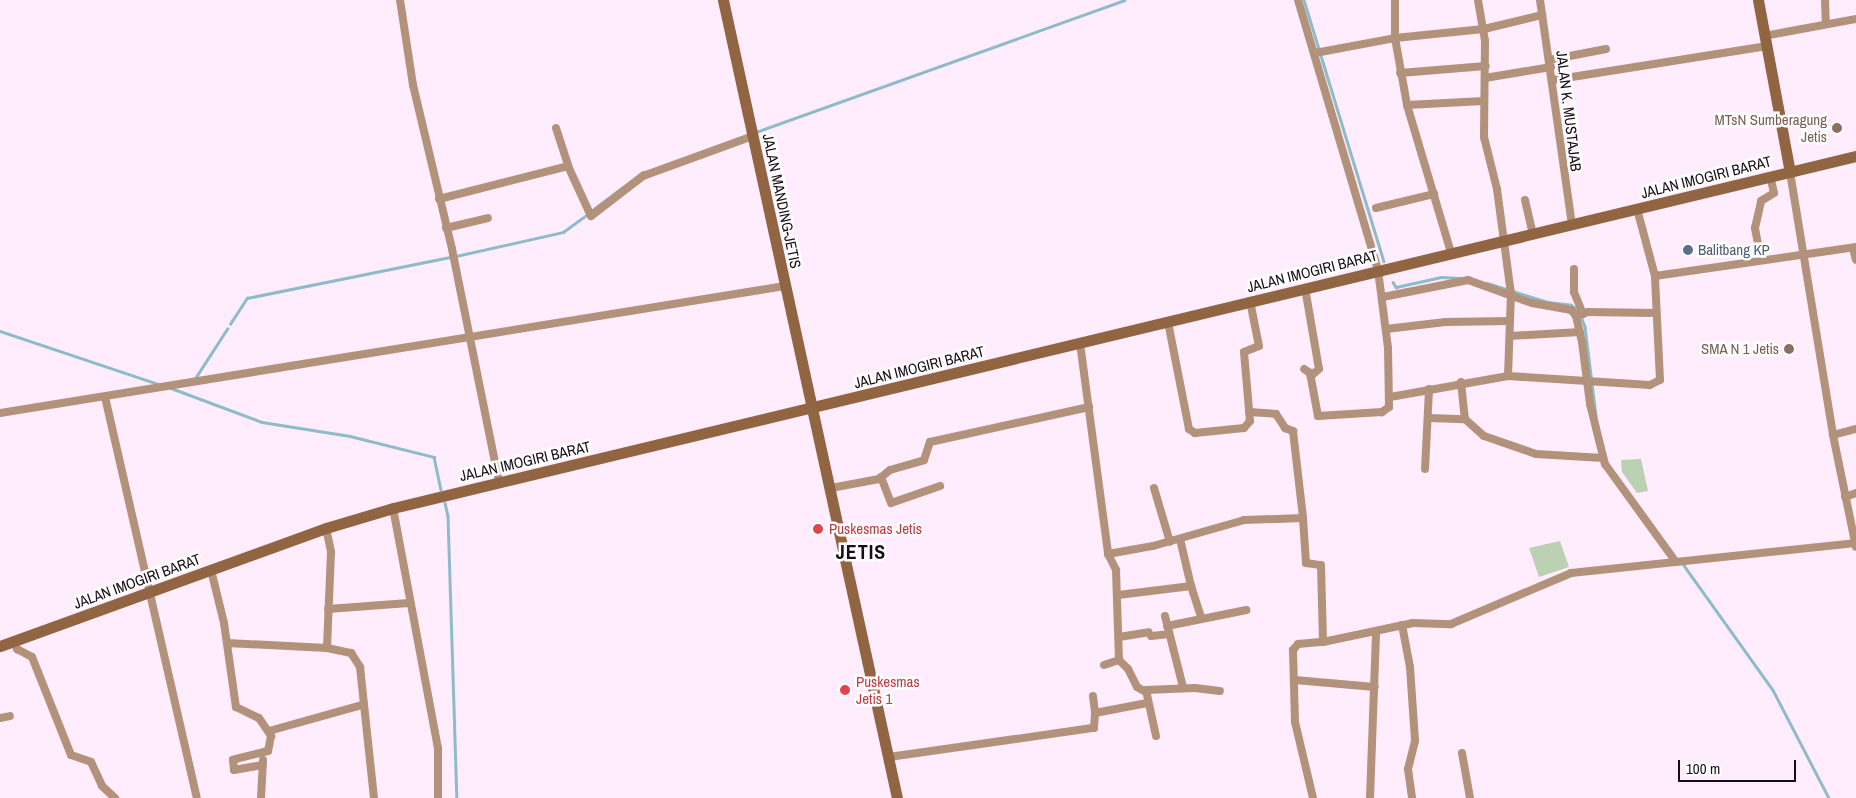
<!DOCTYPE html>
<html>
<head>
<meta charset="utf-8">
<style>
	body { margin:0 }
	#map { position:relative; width:1856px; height:798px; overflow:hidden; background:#ffecfc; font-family:"Archivo Narrow",sans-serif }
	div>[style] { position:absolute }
	.green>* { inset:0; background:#bcd0b2 }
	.stream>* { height:2.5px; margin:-1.25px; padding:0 1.25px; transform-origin:1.25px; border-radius:1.25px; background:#8ebbc9 }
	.street>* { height:8px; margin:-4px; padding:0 4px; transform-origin:4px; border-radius:4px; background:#b2927b }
	.secondary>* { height:11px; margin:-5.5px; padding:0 5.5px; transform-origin:5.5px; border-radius:5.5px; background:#916442 }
	.dots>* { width:14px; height:14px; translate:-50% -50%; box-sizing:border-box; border:2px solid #fff; border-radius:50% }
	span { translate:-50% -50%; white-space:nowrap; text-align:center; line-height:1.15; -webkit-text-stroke:5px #fff; paint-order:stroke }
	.street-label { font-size:15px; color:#170d16 }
	.education-label { font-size:15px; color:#785e54 }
	.right { translate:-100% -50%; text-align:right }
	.service-label { font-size:15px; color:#4e5e75 }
	.left { translate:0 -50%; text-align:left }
	.health-label { font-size:15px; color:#be3a42 }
	.district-label { font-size:20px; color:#170d16; font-weight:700; letter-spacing:1px }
	.scale { position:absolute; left:1678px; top:760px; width:118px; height:22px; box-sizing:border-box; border:2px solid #170d16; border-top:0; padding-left:6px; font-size:15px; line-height:18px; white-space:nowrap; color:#170d16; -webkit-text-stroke:4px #fff; paint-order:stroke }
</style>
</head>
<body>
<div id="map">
	<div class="green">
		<div style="clip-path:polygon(1641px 459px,1648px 491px,1637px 493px,1622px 472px,1621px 460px)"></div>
		<div style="clip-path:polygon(1560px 541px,1569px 567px,1539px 577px,1529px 548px)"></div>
	</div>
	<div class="stream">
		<div style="left:1304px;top:0;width:273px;rotate:73deg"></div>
		<div style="left:756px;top:132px;width:391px;rotate:-19.7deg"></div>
		<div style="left:591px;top:211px;width:65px;rotate:-36.9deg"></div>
		<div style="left:456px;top:256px;width:110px;rotate:-12.6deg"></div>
		<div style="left:563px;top:232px;width:29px;rotate:-36deg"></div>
		<div style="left:1393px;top:282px;width:6px;rotate:59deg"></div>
		<div style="left:1396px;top:287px;width:46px;rotate:-12.5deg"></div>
		<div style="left:1441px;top:277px;width:19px;rotate:3deg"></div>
		<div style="left:1487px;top:283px;width:64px;rotate:17.3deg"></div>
		<div style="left:1548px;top:302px;width:23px;rotate:7deg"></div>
		<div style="left:1571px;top:305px;width:10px;rotate:37deg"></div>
		<div style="left:1579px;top:311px;width:17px;rotate:69deg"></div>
		<div style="left:1585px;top:327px;width:89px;rotate:82.9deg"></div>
		<div style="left:230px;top:324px;width:31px;rotate:-57deg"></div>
		<div style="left:247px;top:298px;width:208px;rotate:-11.4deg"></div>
		<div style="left:0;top:331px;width:170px;rotate:18.5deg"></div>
		<div style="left:194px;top:380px;width:61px;rotate:-57.1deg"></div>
		<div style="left:171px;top:388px;width:97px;rotate:20.5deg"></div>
		<div style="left:262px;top:422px;width:89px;rotate:9deg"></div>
		<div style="left:350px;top:436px;width:87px;rotate:14deg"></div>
		<div style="left:434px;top:457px;width:33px;rotate:78deg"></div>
		<div style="left:445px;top:503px;width:13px;rotate:77deg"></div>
		<div style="left:448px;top:516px;width:282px;rotate:88.2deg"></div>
		<div style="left:1683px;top:564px;width:155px;rotate:54.5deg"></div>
		<div style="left:1773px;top:690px;width:122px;rotate:62.6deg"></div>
	</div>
	<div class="street">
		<div style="left:400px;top:0;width:86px;rotate:81.3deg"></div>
		<div style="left:413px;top:85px;width:169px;rotate:76.6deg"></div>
		<div style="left:452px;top:249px;width:238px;rotate:78.6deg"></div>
		<div style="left:1298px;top:0;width:282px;rotate:73.5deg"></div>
		<div style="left:1378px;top:270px;width:79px;rotate:82.7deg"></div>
		<div style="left:1388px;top:348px;width:59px;rotate:89deg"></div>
		<div style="left:1389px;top:407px;width:9px;rotate:144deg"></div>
		<div style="left:1382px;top:412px;width:64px;rotate:176.4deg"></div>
		<div style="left:1318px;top:416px;width:44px;rotate:-100.5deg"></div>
		<div style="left:1310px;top:373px;width:7px;rotate:-146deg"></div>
		<div style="left:1395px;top:0;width:38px;rotate:90deg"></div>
		<div style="left:1395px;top:38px;width:68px;rotate:79.8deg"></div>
		<div style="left:1407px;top:105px;width:154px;rotate:73.4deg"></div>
		<div style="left:1478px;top:0;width:42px;rotate:80.3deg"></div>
		<div style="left:1485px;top:41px;width:96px;rotate:90.6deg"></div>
		<div style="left:1484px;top:137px;width:54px;rotate:76deg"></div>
		<div style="left:1497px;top:189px;width:106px;rotate:82.4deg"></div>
		<div style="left:1511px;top:294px;width:82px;rotate:92.1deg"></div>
		<div style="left:1508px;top:376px;width:142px;rotate:3.6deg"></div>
		<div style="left:1650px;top:385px;width:11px;rotate:-27deg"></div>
		<div style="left:1660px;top:380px;width:104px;rotate:-92.8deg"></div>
		<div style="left:1655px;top:276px;width:69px;rotate:-105deg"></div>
		<div style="left:1540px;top:0;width:227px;rotate:81.9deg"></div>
		<div style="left:1825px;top:0;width:24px;rotate:88deg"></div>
		<div style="left:1764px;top:36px;width:94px;rotate:-10.5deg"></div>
		<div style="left:1315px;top:53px;width:81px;rotate:-10.6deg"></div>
		<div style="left:1395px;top:38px;width:89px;rotate:-5.8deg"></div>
		<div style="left:1484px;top:29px;width:60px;rotate:-13.6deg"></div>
		<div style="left:1549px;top:60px;width:58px;rotate:-10.9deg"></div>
		<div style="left:1400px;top:73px;width:86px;rotate:-4.7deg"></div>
		<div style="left:1485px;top:78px;width:67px;rotate:-9.5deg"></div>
		<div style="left:1553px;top:80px;width:217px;rotate:-9deg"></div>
		<div style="left:1407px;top:105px;width:77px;rotate:-3deg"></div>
		<div style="left:556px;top:128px;width:40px;rotate:72deg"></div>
		<div style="left:1790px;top:172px;width:266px;rotate:80.7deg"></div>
		<div style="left:1833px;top:435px;width:114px;rotate:78.4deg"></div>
		<div style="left:439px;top:199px;width:133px;rotate:-14.3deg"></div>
		<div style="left:568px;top:166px;width:55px;rotate:65.3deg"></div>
		<div style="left:591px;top:216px;width:66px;rotate:-37.6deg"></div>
		<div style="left:643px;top:176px;width:117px;rotate:-20deg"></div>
		<div style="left:1525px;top:200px;width:35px;rotate:77deg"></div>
		<div style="left:1376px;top:208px;width:60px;rotate:-13.6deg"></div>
		<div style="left:446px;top:228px;width:43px;rotate:-13.4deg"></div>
		<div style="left:1758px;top:244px;width:16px;rotate:-101deg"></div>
		<div style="left:1755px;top:228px;width:28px;rotate:-77deg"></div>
		<div style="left:1761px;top:201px;width:15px;rotate:-32deg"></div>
		<div style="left:1774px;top:193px;width:17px;rotate:-103deg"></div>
		<div style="left:1853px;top:248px;width:12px;rotate:76deg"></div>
		<div style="left:1574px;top:269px;width:23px;rotate:90deg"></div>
		<div style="left:1574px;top:292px;width:24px;rotate:68deg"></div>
		<div style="left:1655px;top:276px;width:203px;rotate:-8.2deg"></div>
		<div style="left:1305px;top:288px;width:82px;rotate:80.2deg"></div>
		<div style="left:1319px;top:369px;width:11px;rotate:139deg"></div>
		<div style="left:1383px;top:297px;width:87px;rotate:-11.3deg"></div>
		<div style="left:1468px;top:280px;width:68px;rotate:19.8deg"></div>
		<div style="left:1532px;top:303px;width:40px;rotate:10deg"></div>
		<div style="left:1571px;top:310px;width:8px;rotate:50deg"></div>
		<div style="left:1576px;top:316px;width:27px;rotate:77deg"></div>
		<div style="left:1582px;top:342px;width:63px;rotate:82.6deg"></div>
		<div style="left:1590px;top:404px;width:62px;rotate:76deg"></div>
		<div style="left:1605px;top:464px;width:121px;rotate:54.1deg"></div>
		<div style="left:1576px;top:315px;width:12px;rotate:-14deg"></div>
		<div style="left:1588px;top:312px;width:68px;rotate:0.8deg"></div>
		<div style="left:1168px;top:322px;width:109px;rotate:78.9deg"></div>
		<div style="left:1189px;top:429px;width:7px;rotate:34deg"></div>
		<div style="left:1195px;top:433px;width:49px;rotate:-5.8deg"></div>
		<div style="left:1244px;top:428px;width:9px;rotate:-49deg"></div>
		<div style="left:1250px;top:421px;width:69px;rotate:-95deg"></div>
		<div style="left:1244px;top:352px;width:16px;rotate:-22deg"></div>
		<div style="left:1259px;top:346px;width:46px;rotate:-101.3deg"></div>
		<div style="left:1386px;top:329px;width:60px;rotate:-6.7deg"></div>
		<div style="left:1446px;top:322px;width:64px;rotate:-0.9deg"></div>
		<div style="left:1510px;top:336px;width:70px;rotate:-3.3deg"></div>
		<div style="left:1080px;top:343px;width:213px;rotate:82.4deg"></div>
		<div style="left:1108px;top:554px;width:18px;rotate:63deg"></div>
		<div style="left:1116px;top:570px;width:90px;rotate:88.1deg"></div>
		<div style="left:1119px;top:660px;width:13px;rotate:45deg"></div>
		<div style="left:1128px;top:669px;width:20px;rotate:63deg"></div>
		<div style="left:1137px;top:687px;width:8px;rotate:30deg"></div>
		<div style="left:1461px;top:382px;width:37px;rotate:84deg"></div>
		<div style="left:105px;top:397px;width:411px;rotate:77.1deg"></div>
		<div style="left:1390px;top:397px;width:120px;rotate:-10.1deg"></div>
		<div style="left:1249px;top:412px;width:27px;rotate:4deg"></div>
		<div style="left:1276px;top:414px;width:17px;rotate:57deg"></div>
		<div style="left:1285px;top:428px;width:9px;rotate:21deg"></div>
		<div style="left:1293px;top:431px;width:88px;rotate:83.4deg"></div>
		<div style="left:0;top:413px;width:795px;rotate:-9.19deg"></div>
		<div style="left:1429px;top:418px;width:36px;rotate:2deg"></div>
		<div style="left:1465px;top:419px;width:25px;rotate:42deg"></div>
		<div style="left:1484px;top:436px;width:55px;rotate:19.1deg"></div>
		<div style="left:1536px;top:454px;width:67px;rotate:3.4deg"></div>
		<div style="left:1833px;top:435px;width:24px;rotate:-15deg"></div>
		<div style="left:1425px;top:469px;width:80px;rotate:-87.1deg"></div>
		<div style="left:881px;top:477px;width:28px;rotate:69deg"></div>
		<div style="left:891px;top:503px;width:52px;rotate:-19.1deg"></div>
		<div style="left:831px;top:488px;width:49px;rotate:-10.6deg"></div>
		<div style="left:879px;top:479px;width:14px;rotate:-39deg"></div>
		<div style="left:890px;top:470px;width:35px;rotate:-16deg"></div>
		<div style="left:924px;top:460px;width:19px;rotate:-72deg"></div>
		<div style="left:930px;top:442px;width:163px;rotate:-12.4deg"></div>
		<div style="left:1154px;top:488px;width:56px;rotate:73.5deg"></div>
		<div style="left:1845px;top:497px;width:12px;rotate:-20deg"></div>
		<div style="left:393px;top:508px;width:244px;rotate:79.4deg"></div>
		<div style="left:438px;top:748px;width:50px;rotate:90deg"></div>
		<div style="left:326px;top:528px;width:25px;rotate:78deg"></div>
		<div style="left:331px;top:552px;width:96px;rotate:92.4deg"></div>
		<div style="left:1180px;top:539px;width:48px;rotate:76.8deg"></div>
		<div style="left:1108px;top:554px;width:46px;rotate:-10.1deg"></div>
		<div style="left:1153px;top:546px;width:95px;rotate:-15.9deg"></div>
		<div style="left:1244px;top:520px;width:59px;rotate:-1.9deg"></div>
		<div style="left:1303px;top:518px;width:45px;rotate:86.2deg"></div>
		<div style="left:1306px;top:563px;width:15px;rotate:8deg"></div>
		<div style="left:1321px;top:565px;width:77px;rotate:88.5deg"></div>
		<div style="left:211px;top:570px;width:55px;rotate:76.2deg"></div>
		<div style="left:224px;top:623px;width:85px;rotate:81.9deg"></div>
		<div style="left:236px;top:707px;width:25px;rotate:26deg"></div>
		<div style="left:259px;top:718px;width:22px;rotate:56deg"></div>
		<div style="left:271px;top:736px;width:15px;rotate:101deg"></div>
		<div style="left:268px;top:751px;width:36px;rotate:166deg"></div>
		<div style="left:233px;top:760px;width:10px;rotate:84deg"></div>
		<div style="left:234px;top:770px;width:29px;rotate:-10deg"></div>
		<div style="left:1118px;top:595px;width:74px;rotate:-7deg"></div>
		<div style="left:1191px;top:586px;width:33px;rotate:72deg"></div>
		<div style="left:328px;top:609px;width:81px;rotate:-4.2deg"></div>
		<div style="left:1165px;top:616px;width:73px;rotate:75.8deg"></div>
		<div style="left:1402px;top:625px;width:43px;rotate:79.2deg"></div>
		<div style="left:1410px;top:667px;width:74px;rotate:86.1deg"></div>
		<div style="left:1415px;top:741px;width:29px;rotate:104deg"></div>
		<div style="left:1408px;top:769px;width:29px;rotate:82deg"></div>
		<div style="left:1167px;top:626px;width:81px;rotate:-11.4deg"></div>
		<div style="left:1151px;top:636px;width:18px;rotate:-6deg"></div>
		<div style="left:1119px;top:637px;width:30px;rotate:-9deg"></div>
		<div style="left:14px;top:641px;width:9px;rotate:69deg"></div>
		<div style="left:17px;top:649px;width:17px;rotate:28deg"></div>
		<div style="left:32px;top:657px;width:105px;rotate:68.3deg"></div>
		<div style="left:71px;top:755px;width:21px;rotate:19deg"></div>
		<div style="left:91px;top:762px;width:26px;rotate:65deg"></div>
		<div style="left:102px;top:786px;width:18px;rotate:43deg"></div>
		<div style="left:227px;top:643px;width:100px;rotate:2.9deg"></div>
		<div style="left:327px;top:648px;width:25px;rotate:12deg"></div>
		<div style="left:351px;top:653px;width:17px;rotate:57deg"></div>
		<div style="left:360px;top:667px;width:132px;rotate:83.9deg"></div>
		<div style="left:1104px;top:665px;width:16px;rotate:-18deg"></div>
		<div style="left:1295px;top:680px;width:80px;rotate:5deg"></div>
		<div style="left:1093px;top:696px;width:17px;rotate:83deg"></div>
		<div style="left:0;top:718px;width:10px;rotate:-11deg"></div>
		<div style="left:269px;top:731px;width:97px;rotate:-15.6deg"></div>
		<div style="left:1156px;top:736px;width:47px;rotate:-102.3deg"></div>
		<div style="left:1146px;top:690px;width:49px;rotate:-2.3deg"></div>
		<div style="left:1195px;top:688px;width:25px;rotate:7deg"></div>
		<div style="left:1462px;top:753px;width:46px;rotate:79.9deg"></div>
		<div style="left:889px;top:757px;width:207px;rotate:-8.1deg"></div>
		<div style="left:1094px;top:728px;width:15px;rotate:-86deg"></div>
		<div style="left:1095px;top:713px;width:53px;rotate:-10.9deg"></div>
		<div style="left:261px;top:798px;width:38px;rotate:-87deg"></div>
		<div style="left:1313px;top:798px;width:78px;rotate:-103.3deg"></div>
		<div style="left:1295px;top:722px;width:72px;rotate:-91.6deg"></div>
		<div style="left:1293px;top:650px;width:8px;rotate:-50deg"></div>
		<div style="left:1298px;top:644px;width:25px;rotate:-5deg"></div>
		<div style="left:1323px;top:642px;width:92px;rotate:-11.9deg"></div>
		<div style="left:1413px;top:623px;width:38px;rotate:2deg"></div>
		<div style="left:1451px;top:624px;width:130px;rotate:-23deg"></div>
		<div style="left:1571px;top:573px;width:287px;rotate:-6deg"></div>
		<div style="left:1370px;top:798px;width:167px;rotate:-87.9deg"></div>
	</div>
	<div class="secondary">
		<div style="left:723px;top:0;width:817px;rotate:77.7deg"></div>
		<div style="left:1758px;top:0;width:175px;rotate:79.5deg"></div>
		<div style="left:0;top:646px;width:347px;rotate:-19.9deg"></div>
		<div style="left:326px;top:528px;width:70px;rotate:-16.6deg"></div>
		<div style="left:393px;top:508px;width:1505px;rotate:-13.53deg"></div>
	</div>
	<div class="dots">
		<div style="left:1837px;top:128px;background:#8d6e63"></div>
		<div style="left:1688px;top:250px;background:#5c6f8a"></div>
		<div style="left:1789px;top:349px;background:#8d6e63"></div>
		<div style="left:818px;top:529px;background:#e0444e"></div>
		<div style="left:845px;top:690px;background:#e0444e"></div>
	</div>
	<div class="street-label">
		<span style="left:1569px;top:111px;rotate:83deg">JALAN K. MUSTAJAB</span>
		<span style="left:1706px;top:177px;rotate:-14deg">JALAN IMOGIRI BARAT</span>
		<span style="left:782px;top:201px;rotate:78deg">JALAN MANDING-JETIS</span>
		<span style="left:1312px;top:271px;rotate:-14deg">JALAN IMOGIRI BARAT</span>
		<span style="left:919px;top:367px;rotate:-14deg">JALAN IMOGIRI BARAT</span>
		<span style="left:525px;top:461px;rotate:-13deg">JALAN IMOGIRI BARAT</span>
		<span style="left:137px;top:581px;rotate:-20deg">JALAN IMOGIRI BARAT</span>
	</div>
	<div class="education-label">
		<span class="right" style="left:1827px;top:128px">MTsN Sumberagung<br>Jetis</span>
		<span class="right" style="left:1779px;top:349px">SMA N 1 Jetis</span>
	</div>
	<div class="service-label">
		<span class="left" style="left:1698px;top:250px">Balitbang KP</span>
	</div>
	<div class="health-label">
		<span class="left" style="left:829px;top:529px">Puskesmas Jetis</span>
		<span class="left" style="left:856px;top:690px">Puskesmas<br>Jetis 1</span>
	</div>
	<div class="district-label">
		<span style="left:861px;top:551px">JETIS</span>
	</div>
	<div class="scale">100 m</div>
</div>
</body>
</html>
